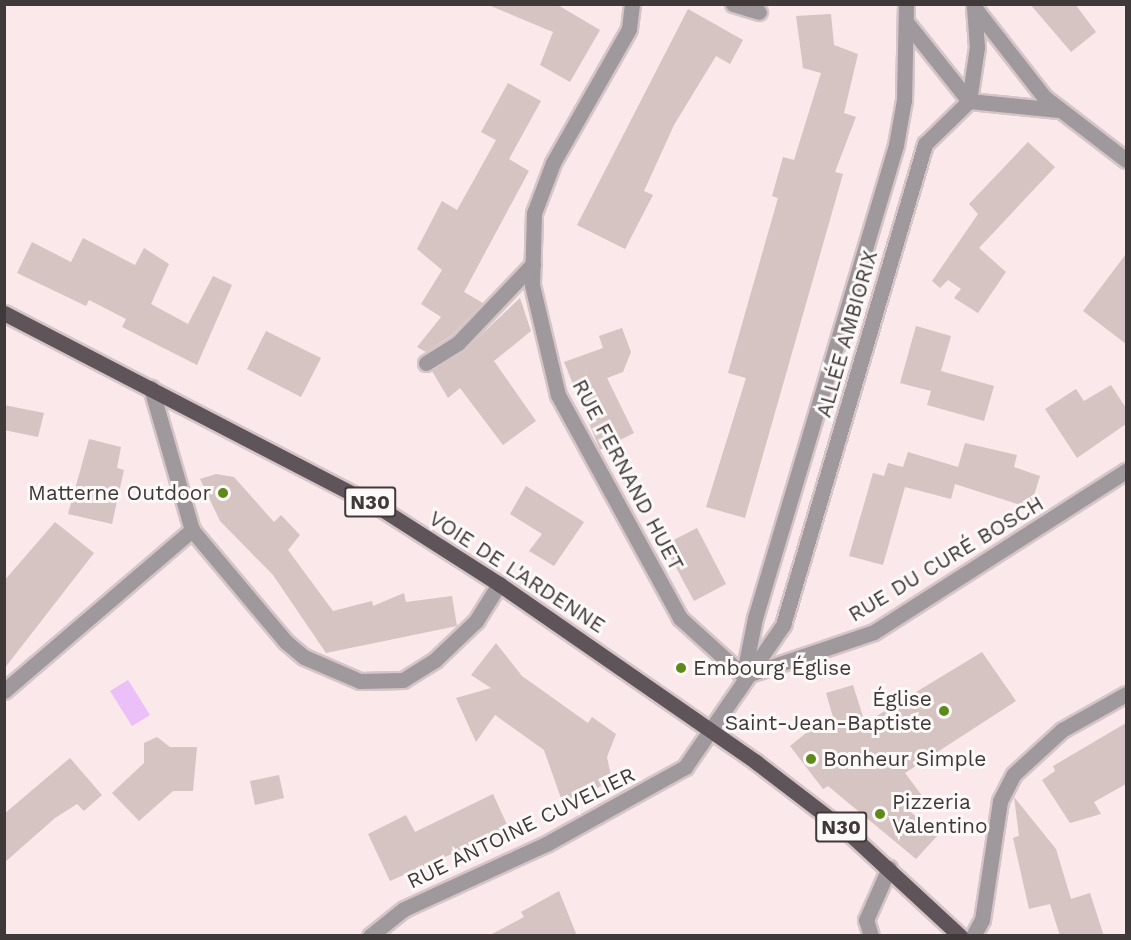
<!DOCTYPE html>
<html>
<head>
<meta charset="utf-8">
<style>
	body { margin:0 }
	#map { position:relative; width:1131px; height:940px; overflow:hidden; background:#fae8ea; font-family:"Work Sans",sans-serif }
	div>[style] { position:absolute }
	.water>* { inset:0; background:#ebbff8 }
	.building>* { inset:0; background:#d5c4c1 }
	.roads { filter:drop-shadow(2px 0 #d5c5c7) drop-shadow(-2px 0 #d5c5c7) drop-shadow(0 2px #d5c5c7) drop-shadow(0 -2px #d5c5c7) }
	.minor>* { height:15px; margin:-7.5px; padding:0 7.5px; transform-origin:7.5px; border-radius:7.5px; background:#9f989c }
	.major>* { height:15px; margin:-7.5px; padding:0 7.5px; transform-origin:7.5px; border-radius:7.5px; background:#5f545a }
	.dots>* { width:16px; height:16px; translate:-50% -50%; box-sizing:border-box; border:3px solid #fdf9f9; border-radius:50% }
	span { translate:-50% -50%; white-space:nowrap; text-align:center; line-height:1.15; -webkit-text-stroke:6px #fdf9f9; paint-order:stroke }
	.shield-label span { padding:2px 4px; background:#fdf9f9; border:2px solid; border-radius:4px; -webkit-text-stroke-width:0 }
	.shield-label { font-size:20px; color:#40393a; font-weight:700 }
	.street-label { font-size:21px; color:#40393a }
	.poi-label { font-size:21px; color:#40393a }
	.right { translate:-100% -50%; text-align:right }
	.left { translate:0 -50%; text-align:left }
	.frame { position:absolute; inset:0; border:6px solid #40393a; pointer-events:none }
</style>
</head>
<body>
<div id="map">
	<div class="water">
		<div style="clip-path:polygon(128px 680px,150px 715px,132px 726px,110px 691px)"></div>
	</div>
	<div class="building">
		<div style="clip-path:polygon(486px 4px,556px 4px,600px 30px,570px 82px,540px 65px,553px 32px)"></div>
		<div style="clip-path:polygon(1030px 4px,1075px 4px,1096px 32px,1071px 52px)"></div>
		<div style="clip-path:polygon(688px 9px,743px 40px,730px 64px,716px 56px,674px 125px,644px 191px,653px 195px,625px 249px,577px 225px)"></div>
		<div style="clip-path:polygon(831px 14px,834px 45px,858px 54px,844px 113px,856px 117px,835px 172px,843px 174px,745px 518px,706px 507px,746px 378px,728px 373px,778px 198px,772px 196px,783px 157px,794px 160px,821px 73px,803px 68px,796px 16px)"></div>
		<div style="clip-path:polygon(508px 83px,541px 101px,509px 159px,529px 171px,464px 292px,483px 303px,452px 335px,426px 352px,417px 347px,441px 317px,421px 304px,442px 270px,417px 249px,442px 201px,457px 210px,475px 178px,496px 140px,481px 132px)"></div>
		<div style="clip-path:polygon(1028px 142px,1055px 167px,979px 248px,1006px 272px,978px 313px,954px 298px,961px 289px,948px 280px,940px 288px,932px 281px,978px 214px,969px 204px)"></div>
		<div style="clip-path:polygon(83px 238px,135px 265px,144px 248px,169px 264px,151px 304px,188px 324px,213px 276px,232px 285px,197px 365px,122px 327px,126px 319px,89px 300px,86px 306px,17px 273px,32px 242px,71px 262px)"></div>
		<div style="clip-path:polygon(1126px 254px,1126px 344px,1083px 311px)"></div>
		<div style="clip-path:polygon(520px 298px,531px 331px,494px 361px,536px 421px,503px 445px,460px 388px,448px 398px,432px 371px,465px 350px)"></div>
		<div style="clip-path:polygon(916px 326px,951px 336px,941px 371px,994px 386px,984px 421px,927px 405px,931px 391px,900px 383px)"></div>
		<div style="clip-path:polygon(622px 328px,631px 352px,623px 372px,607px 378px,634px 433px,600px 450px,564px 362px,603px 348px,599px 336px)"></div>
		<div style="clip-path:polygon(266px 331px,321px 358px,301px 397px,247px 369px)"></div>
		<div style="clip-path:polygon(1111px 385px,1126px 408px,1126px 424px,1077px 458px,1045px 409px,1076px 389px,1084px 401px)"></div>
		<div style="clip-path:polygon(4px 405px,44px 413px,38px 437px,4px 430px)"></div>
		<div style="clip-path:polygon(89px 439px,121px 447px,117px 468px,124px 470px,112px 524px,68px 514px)"></div>
		<div style="clip-path:polygon(965px 443px,1017px 455px,1014px 467px,1040px 476px,1030px 508px,955px 484px,951px 499px,905px 487px,883px 565px,849px 556px,873px 473px,884px 476px,888px 463px,903px 467px,908px 452px,958px 467px)"></div>
		<div style="clip-path:polygon(216px 474px,234px 477px,274px 522px,281px 515px,300px 535px,288px 550px,333px 611px,372px 601px,373px 606px,404px 593px,406px 602px,452px 596px,457px 626px,326px 653px,273px 575px,220px 521px,200px 479px)"></div>
		<div style="clip-path:polygon(526px 486px,584px 522px,554px 566px,529px 551px,542px 534px,510px 514px)"></div>
		<div style="clip-path:polygon(55px 522px,94px 553px,4px 669px,4px 581px)"></div>
		<div style="clip-path:polygon(697px 528px,726px 584px,694px 601px,664px 545px)"></div>
		<div style="clip-path:polygon(496px 643px,522px 676px,588px 723px,592px 717px,616px 734px,607px 757px,612px 781px,563px 804px,544px 750px,495px 715px,476px 742px,456px 698px,491px 688px,471px 675px)"></div>
		<div style="clip-path:polygon(982px 652px,1016px 701px,905px 773px,923px 797px,908px 810px,939px 834px,916px 859px,828px 786px,823px 789px,790px 746px,806px 733px,806px 723px,833px 717px,826px 693px,853px 685px,865px 723px)"></div>
		<div style="clip-path:polygon(1126px 723px,1126px 784px,1094px 802px,1101px 814px,1070px 823px,1042px 780px,1055px 771px,1053px 766px)"></div>
		<div style="clip-path:polygon(157px 737px,170px 747px,197px 747px,193px 791px,173px 791px,139px 821px,112px 793px,144px 763px,144px 743px)"></div>
		<div style="clip-path:polygon(70px 758px,102px 795px,84px 811px,77px 804px,55px 818px,4px 863px,4px 814px)"></div>
		<div style="clip-path:polygon(279px 775px,284px 798px,255px 805px,250px 781px)"></div>
		<div style="clip-path:polygon(493px 794px,509px 829px,390px 881px,368px 834px,406px 815px,415px 832px)"></div>
		<div style="clip-path:polygon(1014px 797px,1056px 849px,1071px 899px,1090px 893px,1104px 936px,1060px 936px,1050px 904px,1029px 909px,1013px 838px,1019px 836px)"></div>
		<div style="clip-path:polygon(559px 891px,577px 936px,488px 936px,524px 917px,521px 912px)"></div>
	</div>
	<div class="roads">
		<div class="minor">
			<div style="left:632px;top:4px;width:25px;rotate:97deg"></div>
			<div style="left:629px;top:29px;width:154px;rotate:119.6deg"></div>
			<div style="left:553px;top:163px;width:53px;rotate:110.8deg"></div>
			<div style="left:534px;top:213px;width:72px;rotate:91.6deg"></div>
			<div style="left:532px;top:285px;width:113px;rotate:76.7deg"></div>
			<div style="left:558px;top:395px;width:254px;rotate:61.3deg"></div>
			<div style="left:680px;top:618px;width:86px;rotate:42.2deg"></div>
			<div style="left:733px;top:4px;width:27px;rotate:17deg"></div>
			<div style="left:974px;top:7px;width:114px;rotate:52.1deg"></div>
			<div style="left:1044px;top:97px;width:103px;rotate:37.5deg"></div>
			<div style="left:907px;top:23px;width:100px;rotate:51.5deg"></div>
			<div style="left:969px;top:101px;width:90px;rotate:5.7deg"></div>
			<div style="left:426px;top:363px;width:38px;rotate:-32deg"></div>
			<div style="left:458px;top:343px;width:109px;rotate:-46.5deg"></div>
			<div style="left:192px;top:530px;width:146px;rotate:50deg"></div>
			<div style="left:286px;top:642px;width:23px;rotate:40deg"></div>
			<div style="left:304px;top:657px;width:61px;rotate:23.2deg"></div>
			<div style="left:360px;top:681px;width:43px;rotate:-1.3deg"></div>
			<div style="left:403px;top:680px;width:38px;rotate:-32deg"></div>
			<div style="left:435px;top:660px;width:57px;rotate:-43.6deg"></div>
			<div style="left:476px;top:621px;width:44px;rotate:-58.1deg"></div>
			<div style="left:744px;top:673px;width:56px;rotate:-78.7deg"></div>
			<div style="left:755px;top:618px;width:494px;rotate:-73.4deg"></div>
			<div style="left:896px;top:145px;width:46px;rotate:-79.9deg"></div>
			<div style="left:904px;top:100px;width:96px;rotate:-88.8deg"></div>
			<div style="left:744px;top:676px;width:137px;rotate:-18.7deg"></div>
			<div style="left:874px;top:632px;width:299px;rotate:-32.6deg"></div>
			<div style="left:4px;top:691px;width:248px;rotate:-40.6deg"></div>
			<div style="left:192px;top:530px;width:148px;rotate:-106.1deg"></div>
			<div style="left:370px;top:936px;width:43px;rotate:-38.5deg"></div>
			<div style="left:404px;top:909px;width:158px;rotate:-24.6deg"></div>
			<div style="left:548px;top:843px;width:157px;rotate:-29deg"></div>
			<div style="left:685px;top:767px;width:173px;rotate:-55.4deg"></div>
			<div style="left:783px;top:625px;width:502px;rotate:-73.55deg"></div>
			<div style="left:925px;top:144px;width:62px;rotate:-44.3deg"></div>
			<div style="left:969px;top:101px;width:55px;rotate:-81.6deg"></div>
			<div style="left:977px;top:47px;width:41px;rotate:-94.2deg"></div>
			<div style="left:871px;top:936px;width:17px;rotate:-107deg"></div>
			<div style="left:866px;top:920px;width:57px;rotate:-66.1deg"></div>
			<div style="left:973px;top:936px;width:18px;rotate:-61deg"></div>
			<div style="left:982px;top:920px;width:120px;rotate:-81.4deg"></div>
			<div style="left:1000px;top:801px;width:30px;rotate:-63deg"></div>
			<div style="left:1014px;top:774px;width:65px;rotate:-42.5deg"></div>
			<div style="left:1062px;top:730px;width:73px;rotate:-29.4deg"></div>
		</div>
		<div class="major">
			<div style="left:4px;top:313px;width:420px;rotate:27.4deg"></div>
			<div style="left:377px;top:506px;width:145px;rotate:32.6deg"></div>
			<div style="left:499px;top:584px;width:313px;rotate:34.7deg"></div>
			<div style="left:756px;top:762px;width:120px;rotate:37.5deg"></div>
			<div style="left:851px;top:835px;width:149px;rotate:42.8deg"></div>
		</div>
	</div>
	<div class="dots">
		<div style="left:223px;top:493px;background:#5d8a1b"></div>
		<div style="left:681px;top:668px;background:#5d8a1b"></div>
		<div style="left:944px;top:711px;background:#5d8a1b"></div>
		<div style="left:811px;top:759px;background:#5d8a1b"></div>
		<div style="left:880px;top:814px;background:#5d8a1b"></div>
	</div>
	<div class="shield-label">
		<span style="left:370px;top:502px">N30</span>
		<span style="left:841px;top:827px">N30</span>
	</div>
	<div class="street-label">
		<span style="left:847px;top:334px;rotate:-74deg">ALLÉE AMBIORIX</span>
		<span style="left:628px;top:475px;rotate:62deg">RUE FERNAND HUET</span>
		<span style="left:946px;top:559px;rotate:-31deg">RUE DU CURÉ BOSCH</span>
		<span style="left:517px;top:572px;rotate:33deg">VOIE DE L'ARDENNE</span>
		<span style="left:521px;top:828px;rotate:-26deg">RUE ANTOINE CUVELIER</span>
	</div>
	<div class="poi-label">
		<span class="right" style="left:211px;top:493px">Matterne Outdoor</span>
		<span class="left" style="left:693px;top:668px">Embourg Église</span>
		<span class="right" style="left:932px;top:711px">Église<br>Saint-Jean-Baptiste</span>
		<span class="left" style="left:823px;top:759px">Bonheur Simple</span>
		<span class="left" style="left:892px;top:814px">Pizzeria<br>Valentino</span>
	</div>
	<div class="frame"></div>
</div>
</body>
</html>
